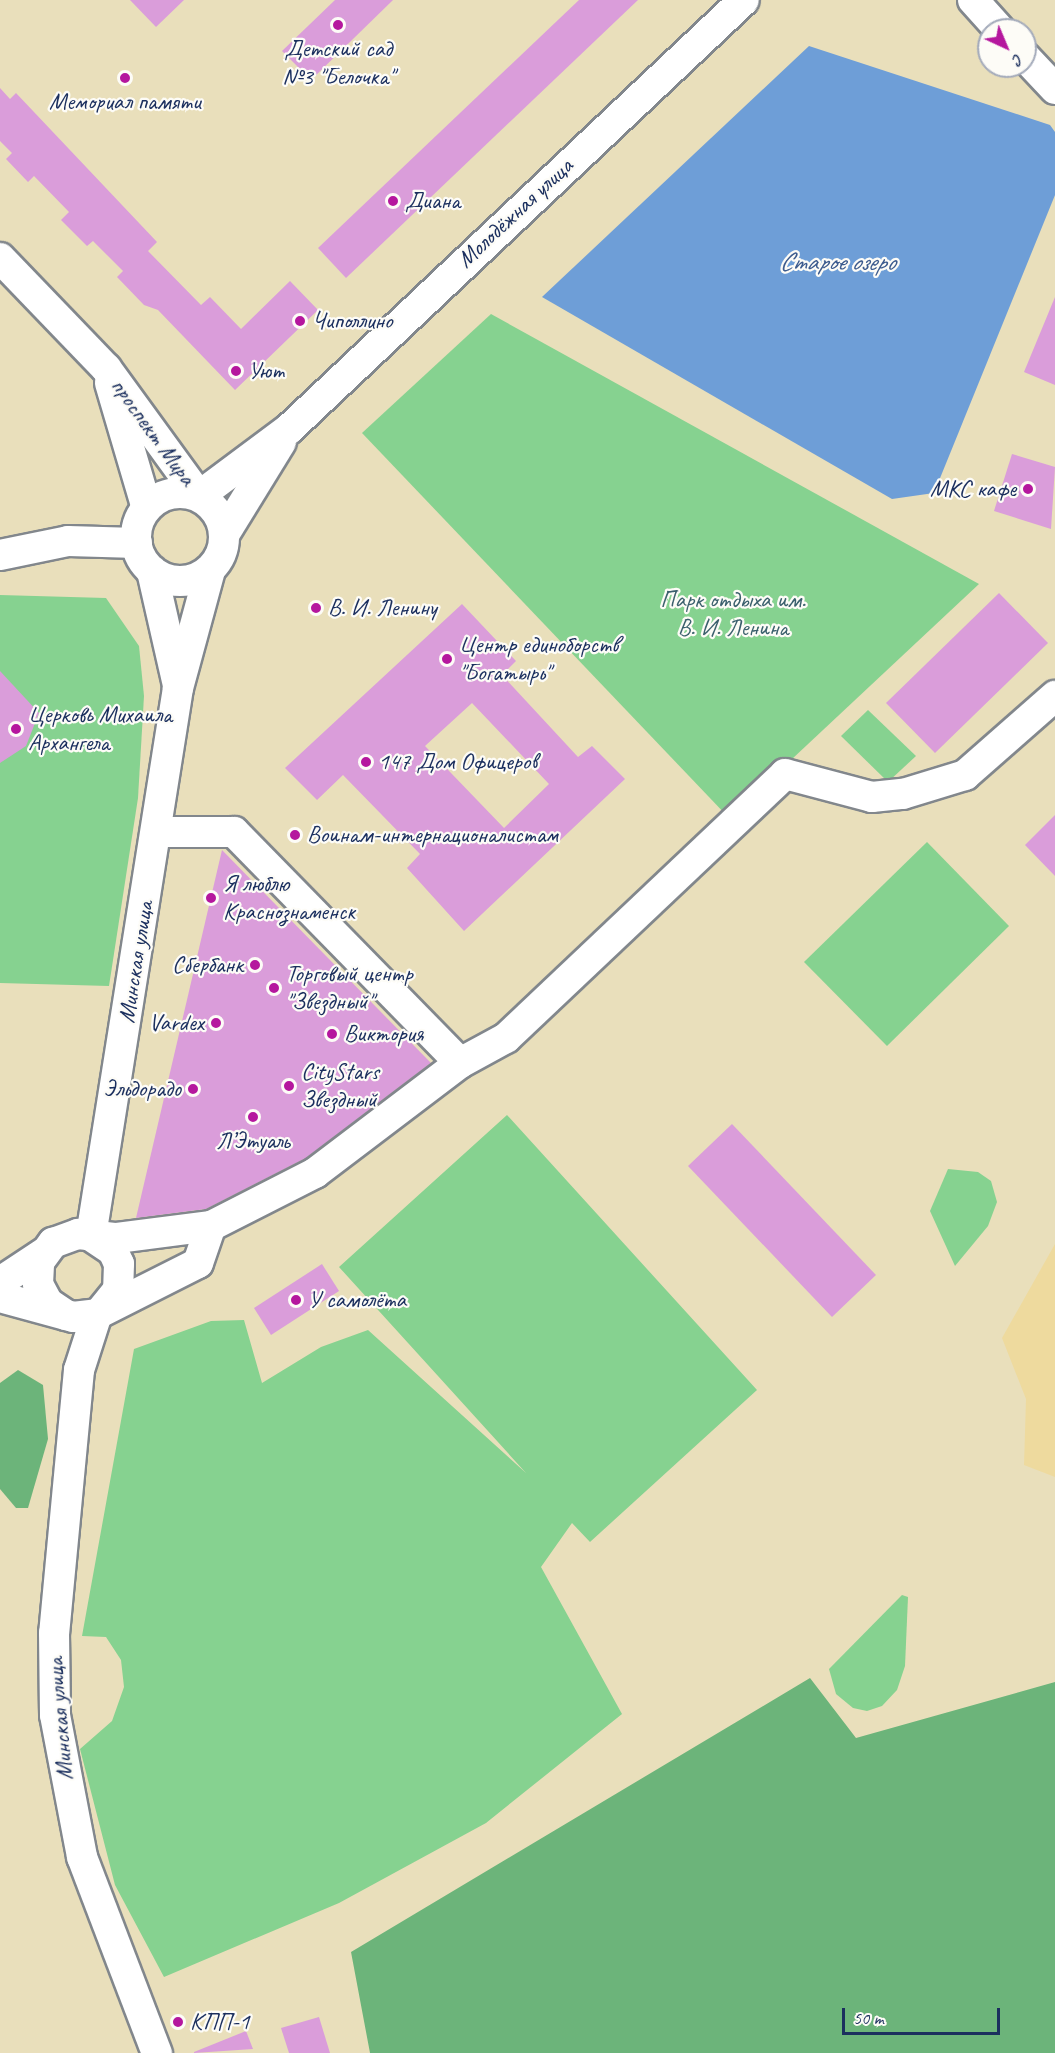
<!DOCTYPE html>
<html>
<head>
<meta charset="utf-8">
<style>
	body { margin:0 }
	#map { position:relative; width:1055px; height:2053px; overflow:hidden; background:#e9dfbb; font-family:Caveat,sans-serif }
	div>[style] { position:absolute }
	.green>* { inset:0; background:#86d290 }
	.forest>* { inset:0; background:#6cb47a }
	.sand>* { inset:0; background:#eeda9e }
	.water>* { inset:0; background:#6e9ed7 }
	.building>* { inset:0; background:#da9dda }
	.roads { filter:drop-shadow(2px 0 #82878c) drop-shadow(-2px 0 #82878c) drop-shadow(0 2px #82878c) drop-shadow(0 -2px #82878c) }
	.minor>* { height:30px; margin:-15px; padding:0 15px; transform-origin:15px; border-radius:15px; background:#fff }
	.minor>.ring { margin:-15px; padding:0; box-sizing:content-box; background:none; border:30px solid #fff; border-radius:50% }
	.dots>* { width:16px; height:16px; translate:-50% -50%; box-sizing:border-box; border:3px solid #fdfcf7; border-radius:50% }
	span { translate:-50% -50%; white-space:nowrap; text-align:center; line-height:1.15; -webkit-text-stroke:4.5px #fdfcf7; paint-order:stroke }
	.poi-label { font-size:24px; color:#1b2f5e }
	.left { translate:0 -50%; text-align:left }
	.right { translate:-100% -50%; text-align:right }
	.street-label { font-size:24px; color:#1b2f5e }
	.park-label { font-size:24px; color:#3b606d }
	.water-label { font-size:26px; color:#3c5b8e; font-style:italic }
	.north { position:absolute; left:977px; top:18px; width:60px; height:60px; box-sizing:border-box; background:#fdfcf7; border:2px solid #a3aaba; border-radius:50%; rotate:136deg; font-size:16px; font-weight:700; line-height:24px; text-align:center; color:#1b2f5e }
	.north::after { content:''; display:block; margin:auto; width:21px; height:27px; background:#b5179e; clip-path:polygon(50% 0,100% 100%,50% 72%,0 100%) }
	.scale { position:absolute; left:842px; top:2008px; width:158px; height:27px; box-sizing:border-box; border:3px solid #1b2f5e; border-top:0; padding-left:8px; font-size:18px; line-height:21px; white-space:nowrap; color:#1b2f5e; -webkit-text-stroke:4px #fdfcf7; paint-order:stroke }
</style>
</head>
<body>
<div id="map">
	<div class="green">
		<div style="clip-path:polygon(491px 314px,979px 584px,729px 818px,362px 433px)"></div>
		<div style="clip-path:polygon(0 595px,106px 598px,139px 646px,144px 696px,138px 798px,109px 986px,0 983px)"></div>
		<div style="clip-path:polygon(868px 710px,916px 756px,888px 782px,841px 736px)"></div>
		<div style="clip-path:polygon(927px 842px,1009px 926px,887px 1046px,804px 962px)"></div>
		<div style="clip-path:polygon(507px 1115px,757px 1390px,590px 1542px,572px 1523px,541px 1567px,622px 1714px,486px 1823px,339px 1903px,164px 1977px,115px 1885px,80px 1749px,112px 1721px,124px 1687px,121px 1660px,106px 1637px,82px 1636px,134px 1349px,211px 1321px,244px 1320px,262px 1383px,321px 1347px,368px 1330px,526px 1473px,339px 1267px)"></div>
		<div style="clip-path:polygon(948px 1169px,978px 1172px,991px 1181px,997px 1202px,988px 1226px,955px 1266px,930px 1211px)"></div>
		<div style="clip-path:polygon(902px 1595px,908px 1597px,905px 1666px,897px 1690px,882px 1706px,867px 1711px,853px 1708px,836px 1694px,829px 1669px)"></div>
	</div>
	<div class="forest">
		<div style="clip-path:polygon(18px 1370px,43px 1385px,48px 1439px,28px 1508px,16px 1508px,0 1489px,0 1383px)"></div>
		<div style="clip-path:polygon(810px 1678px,856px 1738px,1055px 1682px,1055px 2053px,370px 2053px,351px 1952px)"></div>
	</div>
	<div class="sand">
		<div style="clip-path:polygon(1055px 1244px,1055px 1477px,1024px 1465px,1026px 1399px,1002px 1338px)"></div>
	</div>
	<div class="water">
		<div style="clip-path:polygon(809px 46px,1050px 125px,1055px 132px,1055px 195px,934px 493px,892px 499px,542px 297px)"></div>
	</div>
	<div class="building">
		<div style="clip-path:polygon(130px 0,184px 0,156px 27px)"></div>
		<div style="clip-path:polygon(335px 0,393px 0,311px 80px,282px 51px)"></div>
		<div style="clip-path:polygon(579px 0,638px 0,346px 278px,318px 248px)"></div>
		<div style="clip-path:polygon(0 88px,10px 99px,16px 93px,157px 242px,148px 251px,201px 305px,210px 297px,241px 329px,290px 281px,318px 310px,235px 390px,158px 310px,144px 305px,117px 277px,123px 271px,93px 241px,87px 246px,61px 220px,69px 212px,34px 176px,28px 182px,6px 159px,12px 153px,0 141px)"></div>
		<div style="clip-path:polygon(1055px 297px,1055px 385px,1024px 372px)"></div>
		<div style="clip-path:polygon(1012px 454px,1055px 467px,1051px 529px,994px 511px)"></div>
		<div style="clip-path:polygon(999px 593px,1048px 643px,935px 753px,886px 703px)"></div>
		<div style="clip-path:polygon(evenodd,462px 604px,516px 661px,502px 675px,578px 757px,592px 746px,625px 779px,464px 931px,407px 868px,420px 854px,343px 775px,317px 800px,285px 768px,462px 604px,472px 703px,549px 784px,504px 828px,425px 746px,472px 703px)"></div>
		<div style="clip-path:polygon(0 671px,39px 713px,26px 746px,0 763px)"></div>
		<div style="clip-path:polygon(1055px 815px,1055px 876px,1025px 845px)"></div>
		<div style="clip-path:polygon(222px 850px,431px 1063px,306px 1158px,206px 1209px,136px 1218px)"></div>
		<div style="clip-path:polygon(732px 1124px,876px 1275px,832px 1317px,688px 1166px)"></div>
		<div style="clip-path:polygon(322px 1264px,339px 1291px,271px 1335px,254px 1308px)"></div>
		<div style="clip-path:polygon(319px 2017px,330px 2053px,289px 2053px,281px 2028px)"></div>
		<div style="clip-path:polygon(246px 2031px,253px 2049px,194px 2053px,194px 2052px)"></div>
	</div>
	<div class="roads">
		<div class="minor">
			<div style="left:973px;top:0;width:40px;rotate:48deg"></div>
			<div style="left:1025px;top:57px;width:44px;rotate:46.8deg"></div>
			<div style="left:0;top:258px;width:153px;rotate:46.1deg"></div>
			<div style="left:106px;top:368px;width:158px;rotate:54deg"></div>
			<div style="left:110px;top:383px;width:127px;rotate:73.6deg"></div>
			<div class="ring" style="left:136px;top:493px;width:58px;height:58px"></div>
			<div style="left:199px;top:496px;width:112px;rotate:-36.7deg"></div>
			<div style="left:289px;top:429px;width:625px;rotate:-43.32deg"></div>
			<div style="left:225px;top:533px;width:107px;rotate:-58.4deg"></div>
			<div style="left:0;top:555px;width:69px;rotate:-11.6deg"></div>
			<div style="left:68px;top:541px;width:69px;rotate:1.7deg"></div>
			<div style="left:152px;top:571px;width:117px;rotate:77.2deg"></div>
			<div style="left:157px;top:832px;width:77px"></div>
			<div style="left:234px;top:832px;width:323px;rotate:45.6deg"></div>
			<div style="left:91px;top:1236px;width:555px;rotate:-80.98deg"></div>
			<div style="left:178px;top:688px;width:122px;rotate:-74.8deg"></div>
			<div style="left:91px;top:1236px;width:27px;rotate:34deg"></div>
			<div style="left:113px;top:1251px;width:14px;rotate:65deg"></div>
			<div style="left:119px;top:1264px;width:26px;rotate:92deg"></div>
			<div style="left:118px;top:1290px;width:27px;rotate:129deg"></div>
			<div style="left:0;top:1282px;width:53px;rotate:-33.4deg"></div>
			<div style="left:0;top:1297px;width:76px;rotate:15.3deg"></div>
			<div style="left:73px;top:1317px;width:24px;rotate:-7deg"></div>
			<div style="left:97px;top:1314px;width:113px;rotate:-26.8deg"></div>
			<div style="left:198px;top:1263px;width:39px;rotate:-71deg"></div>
			<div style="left:97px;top:1314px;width:59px;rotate:107.8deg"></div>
			<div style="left:79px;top:1370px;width:264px;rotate:95.4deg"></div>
			<div style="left:54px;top:1633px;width:82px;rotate:89.3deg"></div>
			<div style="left:55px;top:1715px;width:145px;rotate:79.2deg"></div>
			<div style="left:82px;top:1857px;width:210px;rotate:69.1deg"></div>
			<div style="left:66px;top:1315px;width:22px;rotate:-146deg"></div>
			<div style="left:48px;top:1303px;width:21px;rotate:-118deg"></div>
			<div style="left:38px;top:1284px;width:22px;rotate:-87deg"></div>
			<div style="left:39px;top:1262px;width:24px;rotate:-54deg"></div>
			<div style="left:53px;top:1243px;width:27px;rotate:-20deg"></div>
			<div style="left:78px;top:1234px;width:39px;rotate:6deg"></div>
			<div style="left:117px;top:1238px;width:95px;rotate:-7.3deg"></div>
			<div style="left:211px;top:1226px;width:117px;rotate:-27deg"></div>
			<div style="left:315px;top:1173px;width:182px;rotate:-37.2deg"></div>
			<div style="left:460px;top:1063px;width:52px;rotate:-28.5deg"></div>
			<div style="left:506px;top:1038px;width:384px;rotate:-43.4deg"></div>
			<div style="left:785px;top:774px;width:90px;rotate:14.8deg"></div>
			<div style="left:872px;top:797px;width:31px;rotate:-6deg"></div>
			<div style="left:903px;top:794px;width:65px;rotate:-17deg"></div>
			<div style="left:965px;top:775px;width:120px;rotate:-41.3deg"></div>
		</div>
	</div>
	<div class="dots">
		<div style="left:338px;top:25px;background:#b5179e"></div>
		<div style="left:125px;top:78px;background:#b5179e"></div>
		<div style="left:393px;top:201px;background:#b5179e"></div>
		<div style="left:300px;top:321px;background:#b5179e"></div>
		<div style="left:236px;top:371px;background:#b5179e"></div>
		<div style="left:1028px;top:489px;background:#b5179e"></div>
		<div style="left:316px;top:608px;background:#b5179e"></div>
		<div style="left:447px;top:659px;background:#b5179e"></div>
		<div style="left:16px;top:729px;background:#b5179e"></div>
		<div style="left:366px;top:762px;background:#b5179e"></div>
		<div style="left:295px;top:835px;background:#b5179e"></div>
		<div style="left:211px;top:898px;background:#b5179e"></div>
		<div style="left:255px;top:965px;background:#b5179e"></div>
		<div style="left:274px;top:988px;background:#b5179e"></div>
		<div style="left:216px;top:1023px;background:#b5179e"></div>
		<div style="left:332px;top:1034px;background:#b5179e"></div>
		<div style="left:289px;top:1086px;background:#b5179e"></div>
		<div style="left:193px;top:1089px;background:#b5179e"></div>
		<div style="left:253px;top:1117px;background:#b5179e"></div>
		<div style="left:296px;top:1300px;background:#b5179e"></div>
		<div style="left:178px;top:2022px;background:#b5179e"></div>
	</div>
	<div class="poi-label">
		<span style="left:338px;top:63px">Детский сад<br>№3 "Белочка"</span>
		<span style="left:125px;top:102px">Мемориал памяти</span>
		<span class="left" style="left:405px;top:201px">Диана</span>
		<span class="left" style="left:312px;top:321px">Чиполлино</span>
		<span class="left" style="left:248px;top:371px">Уют</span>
		<span class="right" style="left:1016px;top:489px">МКС кафе</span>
		<span class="left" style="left:328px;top:608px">В. И. Ленину</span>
		<span class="left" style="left:459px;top:659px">Центр единоборств<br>"Богатырь"</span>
		<span class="left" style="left:28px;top:729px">Церковь Михаила<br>Архангела</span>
		<span class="left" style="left:378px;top:762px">147 Дом Офицеров</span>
		<span class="left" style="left:307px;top:835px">Воинам-интернационалистам</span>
		<span class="left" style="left:223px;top:898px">Я люблю<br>Краснознаменск</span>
		<span class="right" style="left:243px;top:965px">Сбербанк</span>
		<span class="left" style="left:286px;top:988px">Торговый центр<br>"Звездный"</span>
		<span class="right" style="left:204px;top:1023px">Vardex</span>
		<span class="left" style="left:344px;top:1034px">Виктория</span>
		<span class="left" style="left:301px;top:1086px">CityStars<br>Звездный</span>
		<span class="right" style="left:181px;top:1089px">Эльдорадо</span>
		<span style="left:253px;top:1141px">Л’Этуаль</span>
		<span class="left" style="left:308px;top:1300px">У самолёта</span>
		<span class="left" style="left:190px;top:2022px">КПП-1</span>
	</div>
	<div class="street-label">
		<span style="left:515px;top:213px;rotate:-43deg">Молодёжная улица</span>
		<span style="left:153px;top:432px;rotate:54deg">проспект Мира</span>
		<span style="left:136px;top:962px;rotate:-81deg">Минская улица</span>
		<span style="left:60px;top:1719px;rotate:-95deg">Минская улица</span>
	</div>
	<div class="park-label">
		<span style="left:733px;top:614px">Парк отдыха им.<br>В. И. Ленина</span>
	</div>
	<div class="water-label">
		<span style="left:837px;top:262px">Старое озеро</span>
	</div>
	<div class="north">С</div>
	<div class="scale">50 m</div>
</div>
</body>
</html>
